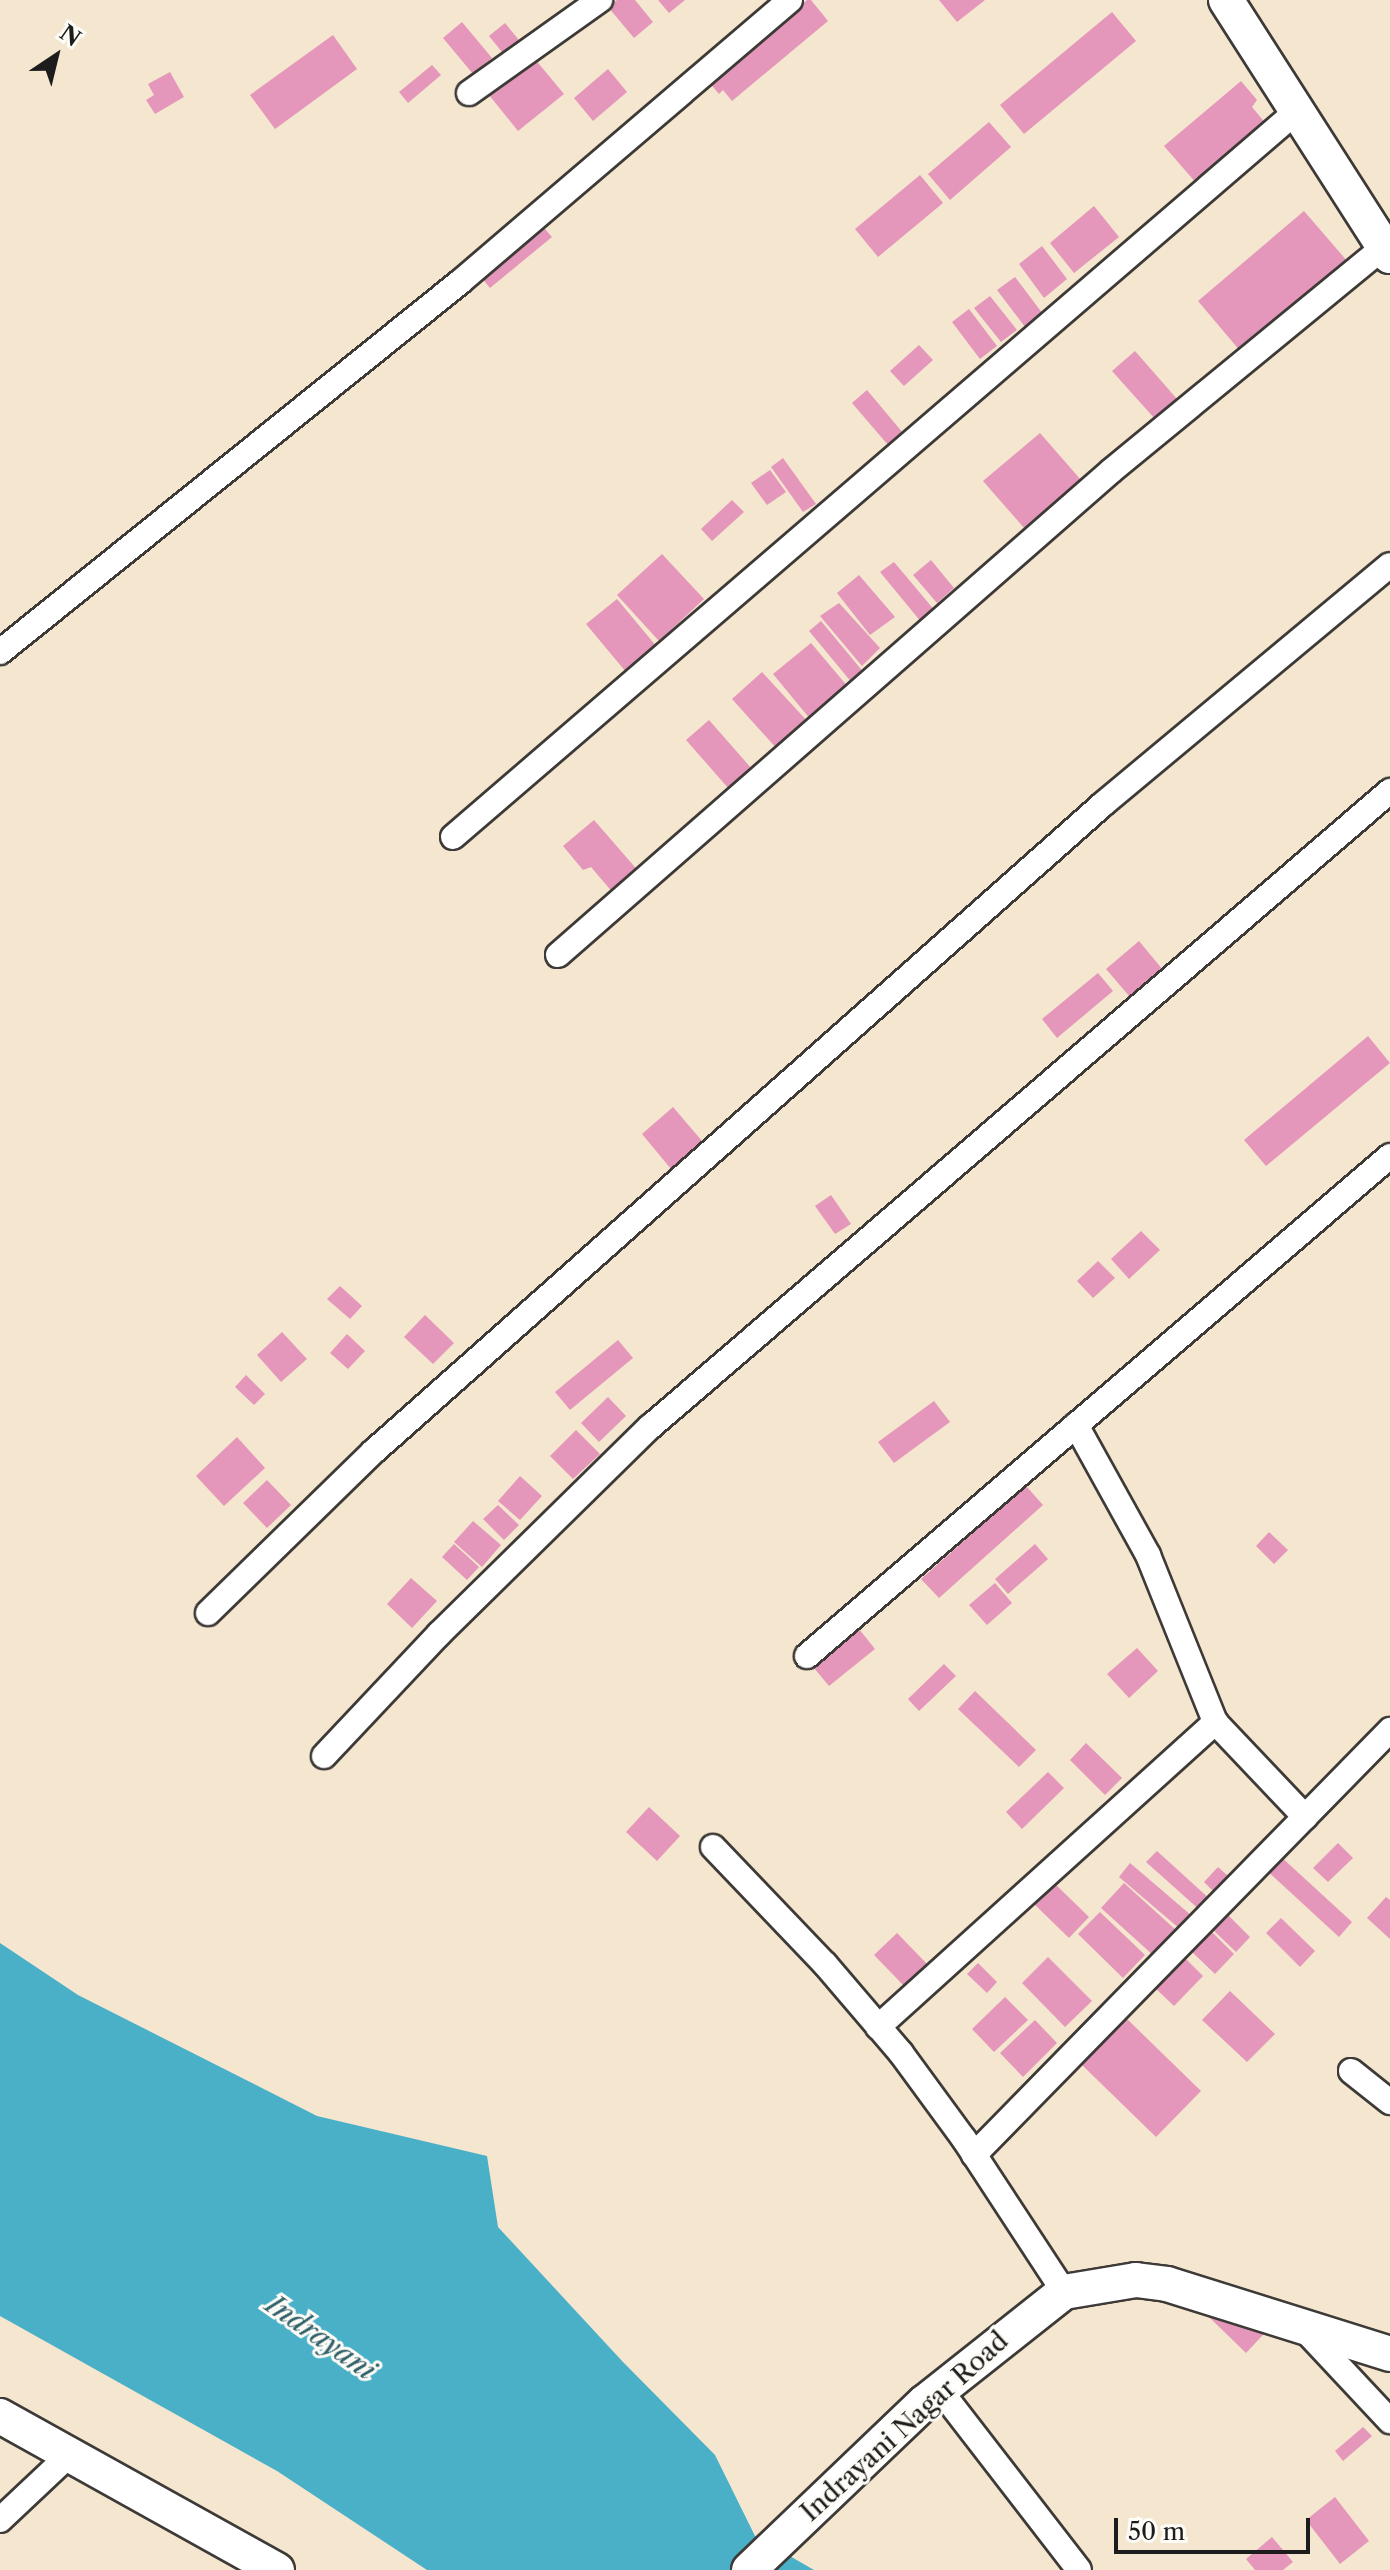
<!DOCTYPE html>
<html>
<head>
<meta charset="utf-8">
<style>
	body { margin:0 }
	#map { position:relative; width:1390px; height:2570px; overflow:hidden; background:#f5e6cf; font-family:"Libre Caslon Text",serif }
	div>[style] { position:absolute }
	.water>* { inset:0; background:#49b0c8 }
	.building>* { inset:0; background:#e497ba }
	.roads { filter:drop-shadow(2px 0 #3d3a37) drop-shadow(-2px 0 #3d3a37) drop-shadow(0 2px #3d3a37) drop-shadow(0 -2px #3d3a37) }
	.street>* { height:24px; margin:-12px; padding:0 12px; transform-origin:12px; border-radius:12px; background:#fff }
	.secondary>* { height:34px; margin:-17px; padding:0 17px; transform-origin:17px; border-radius:17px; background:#fff }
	span { translate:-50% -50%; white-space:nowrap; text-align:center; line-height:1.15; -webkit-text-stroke:6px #fdfcf7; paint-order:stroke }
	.street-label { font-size:26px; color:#1c1c1c }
	.water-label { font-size:28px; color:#305f69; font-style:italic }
	.north { position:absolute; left:16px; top:16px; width:80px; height:80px; -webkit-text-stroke:6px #fdfcf7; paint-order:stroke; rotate:35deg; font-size:22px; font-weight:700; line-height:32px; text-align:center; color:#1c1c1c }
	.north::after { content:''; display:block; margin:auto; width:28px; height:36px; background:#1c1c1c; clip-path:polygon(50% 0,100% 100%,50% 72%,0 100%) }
	.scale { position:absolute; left:1114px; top:2518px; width:196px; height:36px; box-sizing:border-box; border:4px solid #1c1c1c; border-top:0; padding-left:10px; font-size:24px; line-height:28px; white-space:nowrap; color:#1c1c1c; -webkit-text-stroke:6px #fdfcf7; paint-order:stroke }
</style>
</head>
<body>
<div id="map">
	<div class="water">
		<div style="clip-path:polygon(0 1943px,78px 1995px,317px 2116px,487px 2156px,498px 2227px,623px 2362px,715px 2455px,755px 2536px,814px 2570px,427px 2570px,277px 2471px,0 2316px)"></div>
	</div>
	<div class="building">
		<div style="clip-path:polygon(617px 0,635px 0,653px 22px,634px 38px,608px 7px)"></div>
		<div style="clip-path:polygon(658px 0,685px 0,669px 13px)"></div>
		<div style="clip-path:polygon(807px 0,811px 0,828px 21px,732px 101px,723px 90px,719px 94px,708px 81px)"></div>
		<div style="clip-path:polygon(939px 0,985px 0,957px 22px)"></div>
		<div style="clip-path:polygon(1112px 12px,1136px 41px,1024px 134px,1000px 105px)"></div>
		<div style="clip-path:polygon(462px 22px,492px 58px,473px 74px,443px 38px)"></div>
		<div style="clip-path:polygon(505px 23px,523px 45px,507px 58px,489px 36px)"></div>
		<div style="clip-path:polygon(333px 35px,357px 69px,275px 129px,250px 95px)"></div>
		<div style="clip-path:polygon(534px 58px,564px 94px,518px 131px,489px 95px)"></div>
		<div style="clip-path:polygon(432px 65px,441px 75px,408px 103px,399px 92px)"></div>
		<div style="clip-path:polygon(608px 69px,627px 92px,593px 121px,574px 98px)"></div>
		<div style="clip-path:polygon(170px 72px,184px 97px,155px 114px,146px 100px,154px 95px,148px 84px)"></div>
		<div style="clip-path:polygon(1241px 81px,1257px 100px,1252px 107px,1267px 125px,1197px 184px,1164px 146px)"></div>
		<div style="clip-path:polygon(989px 122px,1011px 147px,950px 200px,928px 174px)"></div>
		<div style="clip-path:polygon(920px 175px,943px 203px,878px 257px,855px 229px)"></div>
		<div style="clip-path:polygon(1094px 206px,1119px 237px,1074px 273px,1050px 243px)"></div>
		<div style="clip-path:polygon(1304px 211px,1348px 262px,1241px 352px,1198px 301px)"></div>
		<div style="clip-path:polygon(538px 221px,552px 237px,490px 288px,476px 271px)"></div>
		<div style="clip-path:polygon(1042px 246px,1067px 279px,1044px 298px,1019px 264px)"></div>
		<div style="clip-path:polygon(1015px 277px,1043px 314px,1025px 327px,997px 290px)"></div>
		<div style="clip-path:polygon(990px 296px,1017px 330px,1001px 342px,974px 308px)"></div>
		<div style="clip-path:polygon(969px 309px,997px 346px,980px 359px,952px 322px)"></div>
		<div style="clip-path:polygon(919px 345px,933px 360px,904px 386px,890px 371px)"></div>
		<div style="clip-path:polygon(1135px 351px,1177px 399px,1155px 419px,1112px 371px)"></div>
		<div style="clip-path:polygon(867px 390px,903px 433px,888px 445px,852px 403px)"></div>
		<div style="clip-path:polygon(1040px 433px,1081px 480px,1025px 529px,983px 481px)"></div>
		<div style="clip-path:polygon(783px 458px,816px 504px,803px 512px,771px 467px)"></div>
		<div style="clip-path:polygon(770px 470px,786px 492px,767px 505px,751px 483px)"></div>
		<div style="clip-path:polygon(732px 500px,744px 512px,712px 541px,701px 529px)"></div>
		<div style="clip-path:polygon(662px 554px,704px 599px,659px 641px,617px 595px)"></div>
		<div style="clip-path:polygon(931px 560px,954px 588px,937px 603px,913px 575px)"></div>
		<div style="clip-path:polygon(894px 562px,936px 612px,922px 623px,880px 572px)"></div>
		<div style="clip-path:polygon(859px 575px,895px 617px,870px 635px,837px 593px)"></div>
		<div style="clip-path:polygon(617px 599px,657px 647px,626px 672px,586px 624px)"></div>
		<div style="clip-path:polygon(839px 603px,880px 648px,862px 666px,820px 616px)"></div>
		<div style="clip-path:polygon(821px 621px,865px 674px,853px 684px,809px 631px)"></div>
		<div style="clip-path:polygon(811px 643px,849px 688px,811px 720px,773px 674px)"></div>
		<div style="clip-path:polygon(762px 672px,809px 723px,779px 751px,732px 699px)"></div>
		<div style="clip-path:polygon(709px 720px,752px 769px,729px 789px,686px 740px)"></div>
		<div style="clip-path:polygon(594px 820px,640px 873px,614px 894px,591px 867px,583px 870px,563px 846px)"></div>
		<div style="clip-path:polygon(1139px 941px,1163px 970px,1130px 997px,1106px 969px)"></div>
		<div style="clip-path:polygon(1098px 973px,1113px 991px,1057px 1038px,1042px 1019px)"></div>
		<div style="clip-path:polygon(1368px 1036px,1390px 1063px,1266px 1166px,1244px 1140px)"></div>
		<div style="clip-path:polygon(673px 1107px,708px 1148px,676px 1175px,642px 1134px)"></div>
		<div style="clip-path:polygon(831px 1195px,851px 1224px,835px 1234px,815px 1206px)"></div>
		<div style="clip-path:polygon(1141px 1231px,1160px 1250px,1129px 1279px,1111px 1259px)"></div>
		<div style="clip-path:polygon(1098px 1261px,1115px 1278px,1093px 1298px,1077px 1281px)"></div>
		<div style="clip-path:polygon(340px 1286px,362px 1306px,350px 1319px,327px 1299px)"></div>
		<div style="clip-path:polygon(425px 1315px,454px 1343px,433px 1364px,404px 1337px)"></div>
		<div style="clip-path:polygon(282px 1332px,307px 1359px,281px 1382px,257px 1355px)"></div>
		<div style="clip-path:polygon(347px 1334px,365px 1351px,348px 1369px,330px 1353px)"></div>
		<div style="clip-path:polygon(618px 1340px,633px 1358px,570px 1410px,555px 1392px)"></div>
		<div style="clip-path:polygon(246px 1375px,265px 1394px,254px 1405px,235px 1387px)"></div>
		<div style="clip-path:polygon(608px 1397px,626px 1416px,599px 1442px,581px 1423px)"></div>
		<div style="clip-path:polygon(934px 1401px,950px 1422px,894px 1463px,878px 1442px)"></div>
		<div style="clip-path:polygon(576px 1430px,600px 1454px,573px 1479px,550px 1456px)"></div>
		<div style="clip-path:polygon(237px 1437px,265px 1468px,224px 1506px,196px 1476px)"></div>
		<div style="clip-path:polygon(520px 1476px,542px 1496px,520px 1520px,498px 1501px)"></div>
		<div style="clip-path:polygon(267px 1480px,291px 1505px,267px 1528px,243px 1503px)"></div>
		<div style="clip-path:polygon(1026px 1486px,1043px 1505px,939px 1598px,921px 1579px)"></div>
		<div style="clip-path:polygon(498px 1505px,519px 1525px,504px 1540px,483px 1519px)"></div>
		<div style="clip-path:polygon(473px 1521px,501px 1545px,482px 1567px,454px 1542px)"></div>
		<div style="clip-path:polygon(1269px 1532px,1288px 1550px,1274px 1564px,1256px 1546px)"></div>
		<div style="clip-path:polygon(454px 1544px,479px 1567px,467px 1580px,442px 1557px)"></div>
		<div style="clip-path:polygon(1035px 1544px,1048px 1559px,1008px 1594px,995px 1579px)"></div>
		<div style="clip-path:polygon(411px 1578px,437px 1601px,412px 1628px,387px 1604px)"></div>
		<div style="clip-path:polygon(995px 1583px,1012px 1603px,987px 1625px,969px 1605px)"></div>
		<div style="clip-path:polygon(855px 1624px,875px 1649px,829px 1686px,809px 1662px)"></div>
		<div style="clip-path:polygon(1137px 1648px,1158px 1671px,1129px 1698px,1107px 1674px)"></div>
		<div style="clip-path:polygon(944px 1664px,956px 1676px,919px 1711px,908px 1699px)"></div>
		<div style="clip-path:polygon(975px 1691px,1036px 1750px,1019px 1767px,958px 1709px)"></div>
		<div style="clip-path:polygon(1086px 1743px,1122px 1778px,1105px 1795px,1070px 1760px)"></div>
		<div style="clip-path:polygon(1048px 1772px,1064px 1788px,1022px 1829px,1006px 1812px)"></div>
		<div style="clip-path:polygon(649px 1807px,680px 1836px,657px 1861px,626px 1832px)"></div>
		<div style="clip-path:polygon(1338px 1843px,1353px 1858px,1328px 1882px,1313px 1868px)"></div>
		<div style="clip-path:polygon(1157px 1851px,1212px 1901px,1202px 1912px,1146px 1862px)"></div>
		<div style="clip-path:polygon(1279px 1855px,1352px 1922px,1339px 1937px,1265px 1869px)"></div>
		<div style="clip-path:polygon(1130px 1863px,1192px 1916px,1180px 1929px,1119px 1877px)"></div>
		<div style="clip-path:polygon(1218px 1867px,1228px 1876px,1213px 1891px,1204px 1882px)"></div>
		<div style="clip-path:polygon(1052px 1881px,1089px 1917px,1069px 1938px,1032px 1902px)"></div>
		<div style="clip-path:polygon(1124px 1883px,1177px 1931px,1154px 1956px,1101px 1908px)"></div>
		<div style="clip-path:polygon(1386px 1897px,1390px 1900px,1390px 1939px,1367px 1918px)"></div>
		<div style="clip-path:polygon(1100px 1912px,1145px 1955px,1123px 1978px,1078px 1934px)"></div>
		<div style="clip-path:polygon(1226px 1913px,1250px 1937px,1236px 1952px,1211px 1928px)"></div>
		<div style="clip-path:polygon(1281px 1918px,1315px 1951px,1300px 1967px,1266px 1933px)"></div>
		<div style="clip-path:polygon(1210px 1930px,1234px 1954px,1215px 1974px,1190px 1950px)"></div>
		<div style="clip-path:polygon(897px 1933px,929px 1966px,906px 1988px,874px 1955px)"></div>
		<div style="clip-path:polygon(1182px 1955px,1203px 1976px,1174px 2006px,1152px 1985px)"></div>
		<div style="clip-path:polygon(1048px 1957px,1092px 2001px,1065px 2027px,1022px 1983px)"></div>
		<div style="clip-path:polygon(978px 1963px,997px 1982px,987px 1993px,967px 1974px)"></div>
		<div style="clip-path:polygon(1230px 1991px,1275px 2034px,1247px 2062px,1202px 2020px)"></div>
		<div style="clip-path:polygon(1005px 1997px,1028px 2020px,994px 2052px,972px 2029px)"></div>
		<div style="clip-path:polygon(1126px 2018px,1201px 2091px,1156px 2137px,1081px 2064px)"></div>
		<div style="clip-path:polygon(1035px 2020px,1057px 2043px,1023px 2077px,1000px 2053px)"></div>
		<div style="clip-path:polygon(1237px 2287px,1274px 2323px,1246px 2353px,1208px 2316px)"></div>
		<div style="clip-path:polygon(1363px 2427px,1372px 2436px,1343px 2461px,1335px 2451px)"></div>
		<div style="clip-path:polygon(1335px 2497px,1369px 2541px,1340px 2564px,1306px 2520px)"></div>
		<div style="clip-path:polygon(1272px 2537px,1293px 2562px,1283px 2570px,1255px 2570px,1246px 2559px)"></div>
	</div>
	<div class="roads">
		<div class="street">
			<div style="left:469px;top:93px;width:161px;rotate:-35.4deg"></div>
			<div style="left:0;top:652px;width:590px;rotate:-38.81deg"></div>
			<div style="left:460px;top:282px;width:434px;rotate:-40.5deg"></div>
			<div style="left:453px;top:837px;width:1113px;rotate:-40.7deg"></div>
			<div style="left:558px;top:955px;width:735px;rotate:-41.19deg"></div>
			<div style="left:1111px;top:471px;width:353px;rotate:-39.4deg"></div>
			<div style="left:1076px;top:1425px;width:149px;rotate:61deg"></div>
			<div style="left:1148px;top:1555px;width:180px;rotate:68.1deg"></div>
			<div style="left:208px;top:1613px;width:231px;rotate:-44.3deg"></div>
			<div style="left:373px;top:1452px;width:976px;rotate:-41.59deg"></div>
			<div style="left:1103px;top:804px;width:373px;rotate:-39.8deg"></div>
			<div style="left:807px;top:1656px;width:768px;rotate:-40.62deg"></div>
			<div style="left:324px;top:1756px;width:168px;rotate:-46.7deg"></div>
			<div style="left:439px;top:1634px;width:296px;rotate:-44.5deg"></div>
			<div style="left:650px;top:1427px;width:976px;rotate:-40.68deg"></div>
			<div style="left:713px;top:1847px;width:162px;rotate:46.3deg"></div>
			<div style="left:825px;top:1964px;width:117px;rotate:49.5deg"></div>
			<div style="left:901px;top:2053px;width:107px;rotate:53.8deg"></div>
			<div style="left:964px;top:2139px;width:183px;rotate:56.8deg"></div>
			<div style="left:878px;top:2027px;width:455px;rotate:-42.1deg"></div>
			<div style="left:1215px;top:1722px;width:131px;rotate:46.5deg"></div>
			<div style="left:1351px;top:2071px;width:50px;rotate:38.5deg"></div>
			<div style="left:974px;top:2155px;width:595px;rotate:-45.61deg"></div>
			<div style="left:1302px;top:2327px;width:129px;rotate:46.9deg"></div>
			<div style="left:940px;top:2390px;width:227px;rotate:52.3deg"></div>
			<div style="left:0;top:2520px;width:96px;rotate:-43.3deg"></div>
		</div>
		<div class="secondary">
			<div style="left:1226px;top:0;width:304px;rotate:57.4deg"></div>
			<div style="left:0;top:2416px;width:317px;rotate:29.1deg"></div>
			<div style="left:749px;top:2570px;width:243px;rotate:-43.7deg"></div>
			<div style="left:925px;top:2402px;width:177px;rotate:-38.4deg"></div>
			<div style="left:1064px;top:2292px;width:73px;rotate:-9.5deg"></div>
			<div style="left:1136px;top:2280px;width:31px;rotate:7deg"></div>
			<div style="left:1167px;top:2284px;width:234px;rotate:17.4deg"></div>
		</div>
	</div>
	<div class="street-label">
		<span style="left:905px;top:2427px;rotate:-42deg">Indrayani Nagar Road</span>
	</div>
	<div class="water-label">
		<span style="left:321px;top:2337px;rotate:35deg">Indrayani</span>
	</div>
	<div class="north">N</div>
	<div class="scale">50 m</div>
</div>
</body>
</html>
